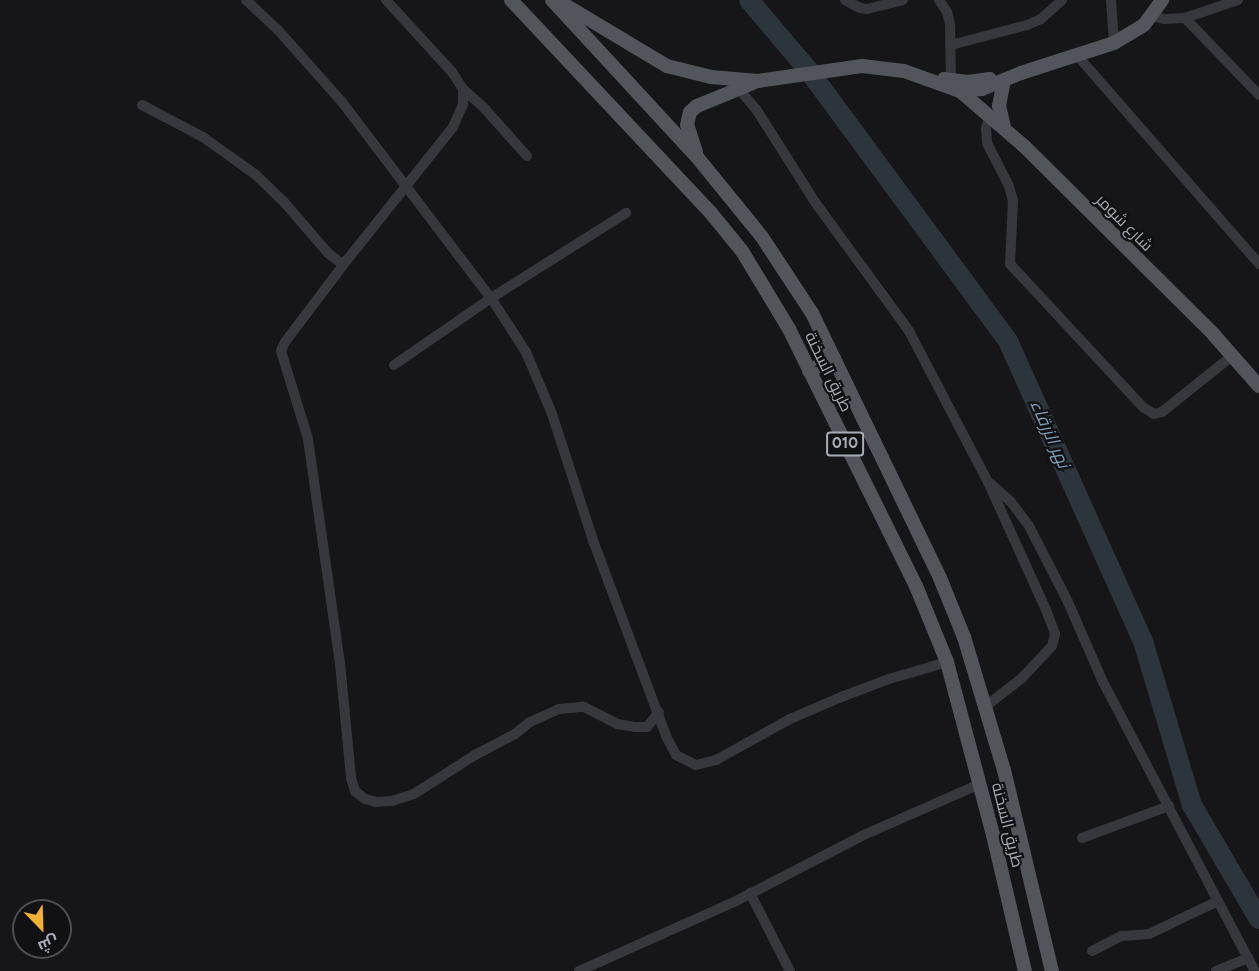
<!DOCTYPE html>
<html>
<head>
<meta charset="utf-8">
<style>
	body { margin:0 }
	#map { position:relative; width:1259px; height:971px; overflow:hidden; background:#161618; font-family:Figtree,Cairo,sans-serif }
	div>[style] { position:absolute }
	.river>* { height:20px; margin:-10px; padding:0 10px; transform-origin:10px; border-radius:10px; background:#2c353c }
	.minor>* { height:10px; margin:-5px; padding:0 5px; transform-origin:5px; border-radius:5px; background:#37383d }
	.major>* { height:14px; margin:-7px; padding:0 7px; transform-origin:7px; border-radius:7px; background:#53555c }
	span { translate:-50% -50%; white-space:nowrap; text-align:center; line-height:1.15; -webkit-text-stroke:4.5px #111113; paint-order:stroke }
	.shield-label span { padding:2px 4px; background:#111113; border:2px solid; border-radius:4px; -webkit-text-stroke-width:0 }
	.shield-label { font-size:15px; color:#a8adb8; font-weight:700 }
	.street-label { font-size:16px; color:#a8adb8 }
	.water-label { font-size:18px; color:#7f9bb3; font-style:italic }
	.north { position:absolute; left:12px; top:899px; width:60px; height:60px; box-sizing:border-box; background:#111113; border:2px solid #4d4f55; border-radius:50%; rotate:157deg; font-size:16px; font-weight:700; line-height:24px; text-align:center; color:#a8adb8 }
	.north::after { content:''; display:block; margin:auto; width:21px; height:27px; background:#f2b134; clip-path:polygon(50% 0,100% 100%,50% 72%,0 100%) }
</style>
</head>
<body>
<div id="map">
	<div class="river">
		<div style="left:749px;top:0;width:93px;rotate:49.8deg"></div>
		<div style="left:809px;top:71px;width:335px;rotate:53.6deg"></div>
		<div style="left:1008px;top:341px;width:329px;rotate:65.8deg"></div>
		<div style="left:1143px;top:641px;width:171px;rotate:73.4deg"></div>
		<div style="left:1192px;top:805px;width:132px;rotate:59.6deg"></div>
	</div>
	<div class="minor">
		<div style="left:246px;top:0;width:44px;rotate:43.2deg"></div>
		<div style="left:278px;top:30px;width:96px;rotate:48.4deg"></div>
		<div style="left:342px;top:102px;width:246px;rotate:52.8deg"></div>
		<div style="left:491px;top:298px;width:64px;rotate:57.1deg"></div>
		<div style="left:526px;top:352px;width:67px;rotate:67.2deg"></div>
		<div style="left:552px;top:414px;width:136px;rotate:72deg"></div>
		<div style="left:594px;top:543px;width:206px;rotate:69.5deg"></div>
		<div style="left:666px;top:736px;width:21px;rotate:62deg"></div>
		<div style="left:676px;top:755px;width:22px;rotate:27deg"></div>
		<div style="left:696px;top:765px;width:21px;rotate:-14deg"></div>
		<div style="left:716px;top:760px;width:85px;rotate:-29deg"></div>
		<div style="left:790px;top:719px;width:56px;rotate:-23.3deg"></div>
		<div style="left:841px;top:697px;width:51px;rotate:-20.6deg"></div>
		<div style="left:889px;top:679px;width:60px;rotate:-16.3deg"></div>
		<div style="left:845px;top:0;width:17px;rotate:28deg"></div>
		<div style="left:860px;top:8px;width:7px;rotate:8deg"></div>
		<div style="left:867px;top:9px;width:37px;rotate:-14deg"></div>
		<div style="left:939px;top:0;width:14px;rotate:56deg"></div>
		<div style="left:947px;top:12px;width:12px;rotate:76deg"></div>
		<div style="left:950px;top:24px;width:56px;rotate:89deg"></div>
		<div style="left:1111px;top:0;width:43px;rotate:86deg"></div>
		<div style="left:1153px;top:16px;width:11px;rotate:15deg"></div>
		<div style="left:1164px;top:19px;width:21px;rotate:-3deg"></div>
		<div style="left:1185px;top:18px;width:56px;rotate:-18.8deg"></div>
		<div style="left:1185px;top:18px;width:107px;rotate:46.1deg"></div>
		<div style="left:951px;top:45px;width:79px;rotate:-14.7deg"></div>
		<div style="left:1027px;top:25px;width:15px;rotate:-23deg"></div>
		<div style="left:1041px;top:19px;width:28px;rotate:-42deg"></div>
		<div style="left:1076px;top:54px;width:279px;rotate:48.9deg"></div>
		<div style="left:463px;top:89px;width:30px;rotate:42deg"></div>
		<div style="left:485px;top:109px;width:63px;rotate:48.2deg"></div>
		<div style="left:739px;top:89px;width:26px;rotate:50deg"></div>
		<div style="left:756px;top:109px;width:110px;rotate:57.6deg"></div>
		<div style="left:815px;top:202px;width:160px;rotate:53.9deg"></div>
		<div style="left:909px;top:331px;width:170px;rotate:62.4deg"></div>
		<div style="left:988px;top:482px;width:141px;rotate:65.6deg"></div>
		<div style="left:1046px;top:610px;width:26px;rotate:69deg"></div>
		<div style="left:1055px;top:634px;width:12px;rotate:104deg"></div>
		<div style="left:1052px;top:646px;width:44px;rotate:133.2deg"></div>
		<div style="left:1022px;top:678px;width:46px;rotate:142.1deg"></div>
		<div style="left:142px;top:105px;width:69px;rotate:27.7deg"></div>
		<div style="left:203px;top:137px;width:65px;rotate:35.6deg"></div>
		<div style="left:256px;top:175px;width:39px;rotate:44deg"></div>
		<div style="left:284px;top:202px;width:67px;rotate:49.2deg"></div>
		<div style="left:328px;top:253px;width:16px;rotate:38deg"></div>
		<div style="left:341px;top:263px;width:7px;rotate:-27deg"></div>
		<div style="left:347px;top:260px;width:170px;rotate:-51.4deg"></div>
		<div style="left:453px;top:127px;width:24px;rotate:-66deg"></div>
		<div style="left:463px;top:105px;width:16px;rotate:-90deg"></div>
		<div style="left:463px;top:89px;width:20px;rotate:-123deg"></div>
		<div style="left:452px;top:72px;width:98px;rotate:-132.5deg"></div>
		<div style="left:990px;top:115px;width:14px;rotate:107deg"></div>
		<div style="left:986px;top:128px;width:15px;rotate:86deg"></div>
		<div style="left:987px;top:143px;width:48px;rotate:62.9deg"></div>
		<div style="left:1009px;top:186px;width:16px;rotate:75deg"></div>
		<div style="left:1013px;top:201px;width:63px;rotate:92.7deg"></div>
		<div style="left:1010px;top:264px;width:195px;rotate:47.1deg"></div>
		<div style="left:1143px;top:407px;width:13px;rotate:32deg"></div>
		<div style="left:1154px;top:414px;width:8px;rotate:-14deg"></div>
		<div style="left:1162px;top:412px;width:90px;rotate:-38.7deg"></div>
		<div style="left:347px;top:260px;width:103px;rotate:127.1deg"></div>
		<div style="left:285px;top:342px;width:10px;rotate:114deg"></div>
		<div style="left:281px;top:351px;width:92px;rotate:72.9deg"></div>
		<div style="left:308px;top:439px;width:226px;rotate:81.9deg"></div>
		<div style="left:340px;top:663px;width:116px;rotate:84.5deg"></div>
		<div style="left:351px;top:778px;width:14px;rotate:73deg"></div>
		<div style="left:355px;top:791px;width:13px;rotate:39deg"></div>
		<div style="left:365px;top:799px;width:11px;rotate:15deg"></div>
		<div style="left:376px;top:802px;width:16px;rotate:-4deg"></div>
		<div style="left:392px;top:801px;width:23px;rotate:-18deg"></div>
		<div style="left:414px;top:794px;width:72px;rotate:-32.6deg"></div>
		<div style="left:475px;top:755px;width:45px;rotate:-27.7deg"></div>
		<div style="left:515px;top:734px;width:19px;rotate:-39deg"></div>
		<div style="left:530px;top:722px;width:32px;rotate:-24deg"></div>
		<div style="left:559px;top:709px;width:25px;rotate:-5deg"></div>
		<div style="left:584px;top:707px;width:37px;rotate:27deg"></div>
		<div style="left:617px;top:724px;width:18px;rotate:9deg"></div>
		<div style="left:635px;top:727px;width:12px"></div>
		<div style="left:647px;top:727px;width:19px;rotate:-51deg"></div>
		<div style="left:394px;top:365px;width:118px;rotate:-34.6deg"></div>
		<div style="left:491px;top:298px;width:160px;rotate:-32.2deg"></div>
		<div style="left:991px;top:484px;width:27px;rotate:42deg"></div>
		<div style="left:1011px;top:502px;width:30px;rotate:53deg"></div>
		<div style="left:1029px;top:526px;width:85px;rotate:62.8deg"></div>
		<div style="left:1068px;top:602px;width:87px;rotate:66.4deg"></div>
		<div style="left:1103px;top:682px;width:327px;rotate:62.3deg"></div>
		<div style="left:1082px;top:838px;width:93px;rotate:-20.2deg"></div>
		<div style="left:750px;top:893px;width:88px;rotate:62.9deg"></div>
		<div style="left:1092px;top:951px;width:34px;rotate:-27deg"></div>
		<div style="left:1122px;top:936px;width:27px;rotate:-4deg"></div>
		<div style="left:1149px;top:934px;width:76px;rotate:-25.6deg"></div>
		<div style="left:579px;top:971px;width:172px;rotate:-24deg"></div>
		<div style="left:736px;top:901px;width:146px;rotate:-27.3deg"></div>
		<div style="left:866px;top:834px;width:124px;rotate:-23.7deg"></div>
		<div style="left:1216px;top:971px;width:35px;rotate:-22deg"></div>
	</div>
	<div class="major">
		<div style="left:511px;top:0;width:292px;rotate:46.8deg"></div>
		<div style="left:711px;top:213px;width:49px;rotate:50.8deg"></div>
		<div style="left:742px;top:251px;width:91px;rotate:58.9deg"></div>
		<div style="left:789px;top:329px;width:287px;rotate:63.7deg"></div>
		<div style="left:916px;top:586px;width:82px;rotate:67.8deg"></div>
		<div style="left:947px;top:662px;width:179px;rotate:75.1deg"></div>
		<div style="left:993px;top:835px;width:140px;rotate:76.8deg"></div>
		<div style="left:552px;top:0;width:214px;rotate:47.3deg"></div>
		<div style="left:697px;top:157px;width:103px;rotate:50.9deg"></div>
		<div style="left:762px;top:237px;width:91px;rotate:56.7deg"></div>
		<div style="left:812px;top:313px;width:294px;rotate:64.2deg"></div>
		<div style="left:940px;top:578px;width:64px;rotate:67.9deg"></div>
		<div style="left:964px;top:637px;width:139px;rotate:73.3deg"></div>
		<div style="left:1004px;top:770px;width:207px;rotate:76.6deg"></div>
		<div style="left:560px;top:2px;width:125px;rotate:30.9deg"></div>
		<div style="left:667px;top:66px;width:45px;rotate:14deg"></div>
		<div style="left:711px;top:77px;width:47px;rotate:4.9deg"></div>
		<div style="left:758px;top:81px;width:105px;rotate:-8.2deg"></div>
		<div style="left:862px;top:66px;width:42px;rotate:6.8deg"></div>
		<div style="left:904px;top:71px;width:59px;rotate:19.7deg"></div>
		<div style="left:960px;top:91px;width:84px;rotate:40.7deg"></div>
		<div style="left:1024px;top:146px;width:268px;rotate:44.8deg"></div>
		<div style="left:1214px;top:335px;width:68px;rotate:48.6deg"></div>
		<div style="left:944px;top:79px;width:24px;rotate:7deg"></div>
		<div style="left:968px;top:82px;width:22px;rotate:-8deg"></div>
		<div style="left:960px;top:91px;width:22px;rotate:-5deg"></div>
		<div style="left:982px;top:89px;width:42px;rotate:-22.3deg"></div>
		<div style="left:1021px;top:73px;width:98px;rotate:-17.9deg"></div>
		<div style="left:1114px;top:43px;width:35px;rotate:-31deg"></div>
		<div style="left:1144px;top:25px;width:31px;rotate:-54deg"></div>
		<div style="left:1004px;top:127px;width:22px;rotate:-103deg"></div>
		<div style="left:999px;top:106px;width:25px;rotate:-79deg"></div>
		<div style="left:696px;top:152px;width:28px;rotate:-108deg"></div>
		<div style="left:687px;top:125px;width:13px;rotate:-77deg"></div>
		<div style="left:690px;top:112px;width:9px;rotate:-41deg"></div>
		<div style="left:697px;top:106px;width:61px;rotate:-22.3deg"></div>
		<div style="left:809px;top:371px;width:28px;rotate:-27deg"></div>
	</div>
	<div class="shield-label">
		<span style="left:845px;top:444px">010</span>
	</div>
	<div class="street-label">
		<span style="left:1124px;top:223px;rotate:45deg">شارع شومر</span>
		<span style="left:828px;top:372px;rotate:64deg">طريق السخنة</span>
		<span style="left:1007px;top:825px;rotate:76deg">طريق السخنة</span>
	</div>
	<div class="water-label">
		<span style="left:1050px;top:434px;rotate:66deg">نهر الزرقاء</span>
	</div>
	<div class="north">ش</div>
</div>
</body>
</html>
